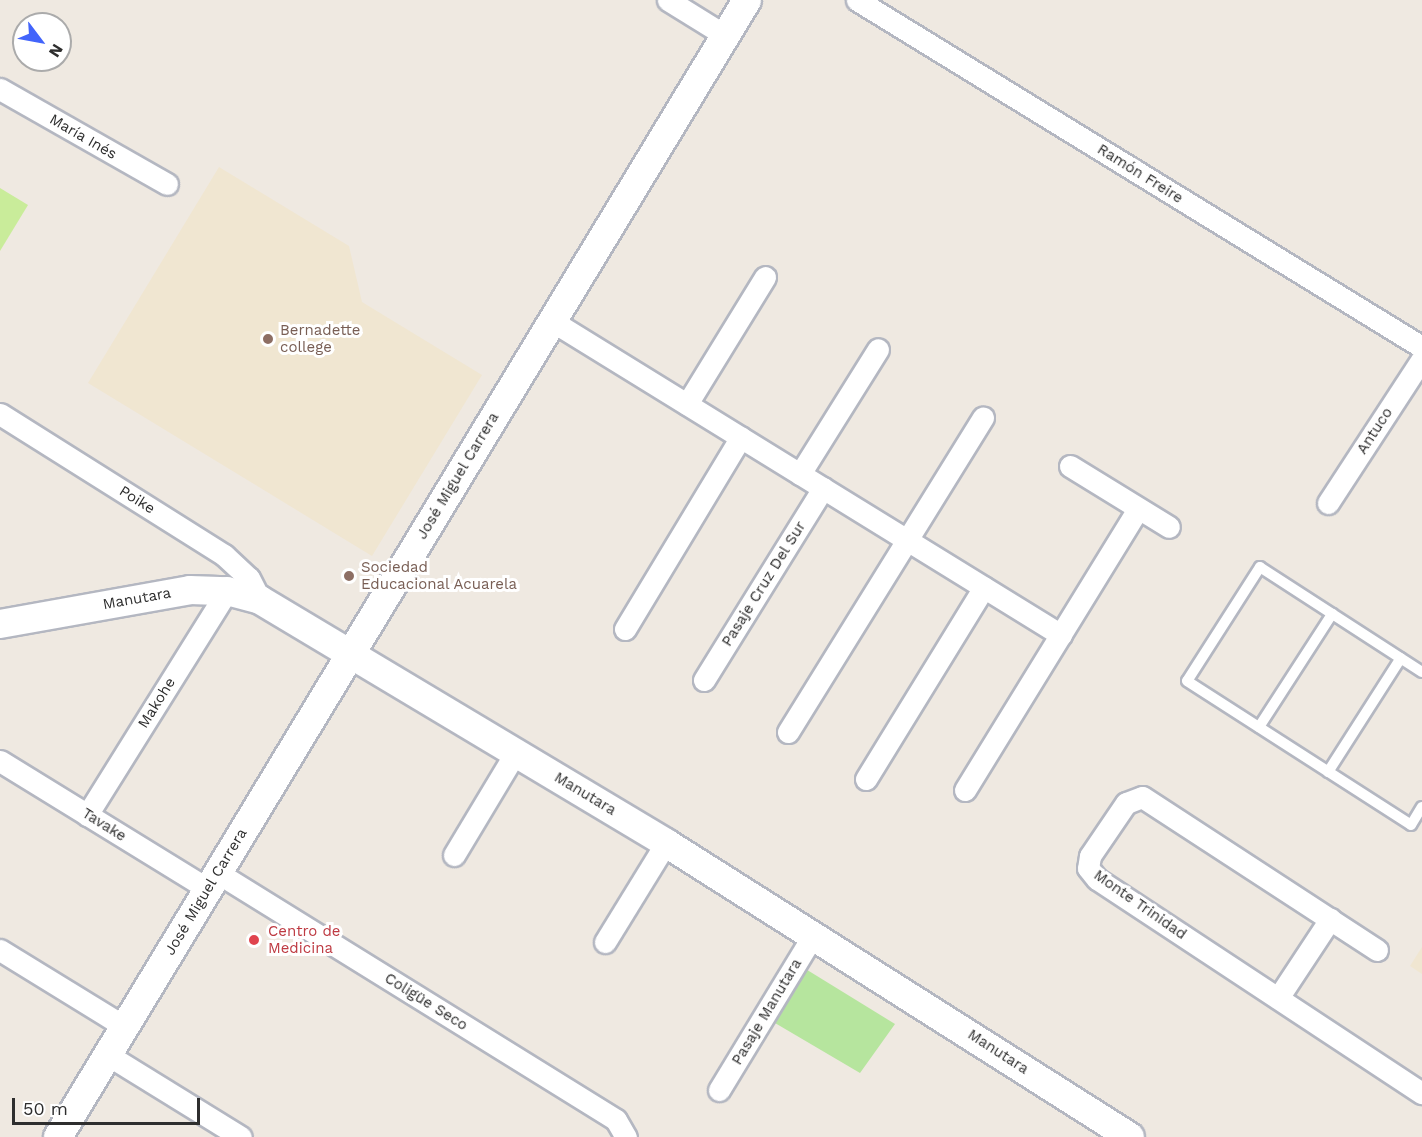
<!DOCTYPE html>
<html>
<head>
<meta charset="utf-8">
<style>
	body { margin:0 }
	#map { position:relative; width:1422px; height:1137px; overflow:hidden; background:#efe9e1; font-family:"Work Sans",sans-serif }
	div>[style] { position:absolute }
	.education>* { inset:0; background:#f0e6d1 }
	.green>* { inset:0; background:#b6e59e }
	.pitch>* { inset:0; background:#c9ec9a }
	.roads { filter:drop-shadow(2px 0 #b4b7c1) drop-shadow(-2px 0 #b4b7c1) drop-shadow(0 2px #b4b7c1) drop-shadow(0 -2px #b4b7c1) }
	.lane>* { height:10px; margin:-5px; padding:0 5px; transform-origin:5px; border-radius:5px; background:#fff }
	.street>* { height:21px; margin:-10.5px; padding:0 10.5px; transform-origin:10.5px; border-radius:10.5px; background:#fff }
	.secondary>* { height:28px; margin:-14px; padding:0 14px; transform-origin:14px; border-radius:14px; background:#fff }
	.dots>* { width:16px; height:16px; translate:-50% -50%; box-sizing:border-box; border:3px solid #fff; border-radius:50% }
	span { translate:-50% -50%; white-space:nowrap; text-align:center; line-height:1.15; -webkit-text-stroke:6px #fff; paint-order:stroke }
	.street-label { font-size:15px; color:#2e2e2e }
	.education-label { font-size:15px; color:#785e54 }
	.left { translate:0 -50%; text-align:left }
	.health-label { font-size:15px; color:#be3a42 }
	.north { position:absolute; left:12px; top:12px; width:60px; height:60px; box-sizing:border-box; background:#fff; border:2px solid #ababab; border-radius:50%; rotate:122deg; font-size:16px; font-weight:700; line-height:24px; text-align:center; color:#2e2e2e }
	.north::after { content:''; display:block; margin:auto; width:21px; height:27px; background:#4264fb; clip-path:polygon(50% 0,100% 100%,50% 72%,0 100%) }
	.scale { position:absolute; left:12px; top:1098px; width:188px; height:27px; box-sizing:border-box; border:3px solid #2e2e2e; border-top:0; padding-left:8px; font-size:18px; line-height:21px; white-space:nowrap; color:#2e2e2e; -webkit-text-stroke:4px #fff; paint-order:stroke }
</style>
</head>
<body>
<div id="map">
	<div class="education">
		<div style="clip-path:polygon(219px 167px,349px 246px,362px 302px,482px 375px,372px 556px,88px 383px)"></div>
		<div style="clip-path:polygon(1422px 947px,1422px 974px,1410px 966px)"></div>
	</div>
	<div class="green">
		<div style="clip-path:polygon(804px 968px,895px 1024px,860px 1073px,775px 1023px)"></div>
	</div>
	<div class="pitch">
		<div style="clip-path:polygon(0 188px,28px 205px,0 251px)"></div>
	</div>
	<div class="roads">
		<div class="lane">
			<div style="left:1422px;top:672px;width:193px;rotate:-147.1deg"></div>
			<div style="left:1260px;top:567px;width:135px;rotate:122.6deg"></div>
			<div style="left:1187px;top:681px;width:266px;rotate:32.7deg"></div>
			<div style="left:1411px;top:825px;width:21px;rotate:-59deg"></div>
			<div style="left:1259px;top:727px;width:135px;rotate:-57.1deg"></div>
			<div style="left:1328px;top:772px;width:135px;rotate:-57.4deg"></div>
		</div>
		<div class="street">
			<div style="left:668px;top:0;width:68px;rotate:31.8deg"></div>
			<div style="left:857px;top:0;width:663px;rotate:31.56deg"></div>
			<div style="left:0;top:89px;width:192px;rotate:29.6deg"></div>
			<div style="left:552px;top:321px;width:598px;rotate:31.67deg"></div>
			<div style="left:687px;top:404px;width:149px;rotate:-58.4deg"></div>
			<div style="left:0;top:414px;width:265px;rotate:32.2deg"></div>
			<div style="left:224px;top:555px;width:34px;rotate:43deg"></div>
			<div style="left:249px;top:578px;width:25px;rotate:63deg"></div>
			<div style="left:1070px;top:466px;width:116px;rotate:31.6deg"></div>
			<div style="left:800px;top:474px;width:147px;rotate:-58deg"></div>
			<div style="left:1328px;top:503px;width:172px;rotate:-56.9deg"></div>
			<div style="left:625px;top:629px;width:224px;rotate:-58.9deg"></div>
			<div style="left:704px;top:680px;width:226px;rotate:-58.2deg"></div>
			<div style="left:788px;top:732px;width:370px;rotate:-58.2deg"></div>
			<div style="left:0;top:761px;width:244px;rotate:31.6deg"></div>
			<div style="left:866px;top:779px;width:225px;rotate:-58.4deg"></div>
			<div style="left:965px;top:790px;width:330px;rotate:-58.4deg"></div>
			<div style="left:87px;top:815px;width:264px;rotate:-58deg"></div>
			<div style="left:454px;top:855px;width:120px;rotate:-59deg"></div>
			<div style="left:218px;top:873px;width:468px;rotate:31.8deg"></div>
			<div style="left:616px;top:1120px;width:20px;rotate:60deg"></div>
			<div style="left:605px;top:942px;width:116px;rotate:-58.4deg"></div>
			<div style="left:0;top:950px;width:147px;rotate:31.6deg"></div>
			<div style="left:1377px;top:950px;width:280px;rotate:-146.9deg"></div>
			<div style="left:1142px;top:797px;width:17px;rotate:159deg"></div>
			<div style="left:1126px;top:803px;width:64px;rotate:124.2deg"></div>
			<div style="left:1090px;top:856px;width:12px;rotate:99deg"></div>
			<div style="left:1088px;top:868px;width:14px;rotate:51deg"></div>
			<div style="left:1097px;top:879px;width:389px;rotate:33.4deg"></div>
			<div style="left:1278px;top:998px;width:95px;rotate:-56.6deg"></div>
			<div style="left:108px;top:1055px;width:156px;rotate:31.7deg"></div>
			<div style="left:719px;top:1090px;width:183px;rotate:-58.7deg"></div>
		</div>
		<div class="secondary">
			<div style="left:0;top:624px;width:193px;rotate:-10.1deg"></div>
			<div style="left:190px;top:590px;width:37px;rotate:2deg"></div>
			<div style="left:227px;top:591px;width:34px;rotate:15deg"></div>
			<div style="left:260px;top:600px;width:473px;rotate:30.9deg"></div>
			<div style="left:666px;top:843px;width:549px;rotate:32.36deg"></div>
			<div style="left:58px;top:1137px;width:1329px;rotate:-58.78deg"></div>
		</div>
	</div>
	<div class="dots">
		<div style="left:268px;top:339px;background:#8d6e63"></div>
		<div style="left:349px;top:576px;background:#8d6e63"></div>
		<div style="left:254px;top:940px;background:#e0444e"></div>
	</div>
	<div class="street-label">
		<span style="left:83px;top:137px;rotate:30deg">María Inés</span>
		<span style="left:1140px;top:174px;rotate:32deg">Ramón Freire</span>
		<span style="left:1375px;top:431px;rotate:-57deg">Antuco</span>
		<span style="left:458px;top:476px;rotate:-59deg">José Miguel Carrera</span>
		<span style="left:137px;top:500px;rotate:32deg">Poike</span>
		<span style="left:764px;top:584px;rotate:-58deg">Pasaje Cruz Del Sur</span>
		<span style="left:137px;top:599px;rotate:-10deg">Manutara</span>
		<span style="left:157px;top:703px;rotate:-58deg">Makohe</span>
		<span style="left:585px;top:794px;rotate:31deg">Manutara</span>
		<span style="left:104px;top:825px;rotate:32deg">Tavake</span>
		<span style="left:206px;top:892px;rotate:-59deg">José Miguel Carrera</span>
		<span style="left:1140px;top:905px;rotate:35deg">Monte Trinidad</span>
		<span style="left:426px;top:1002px;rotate:32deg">Coligüe Seco</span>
		<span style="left:767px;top:1012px;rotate:-59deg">Pasaje Manutara</span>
		<span style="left:998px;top:1052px;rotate:33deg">Manutara</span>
	</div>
	<div class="education-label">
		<span class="left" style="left:280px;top:339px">Bernadette<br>college</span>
		<span class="left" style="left:361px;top:576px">Sociedad<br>Educacional Acuarela</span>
	</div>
	<div class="health-label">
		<span class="left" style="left:268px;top:940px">Centro de<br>Medicina</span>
	</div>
	<div class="north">N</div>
	<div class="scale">50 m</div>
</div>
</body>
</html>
